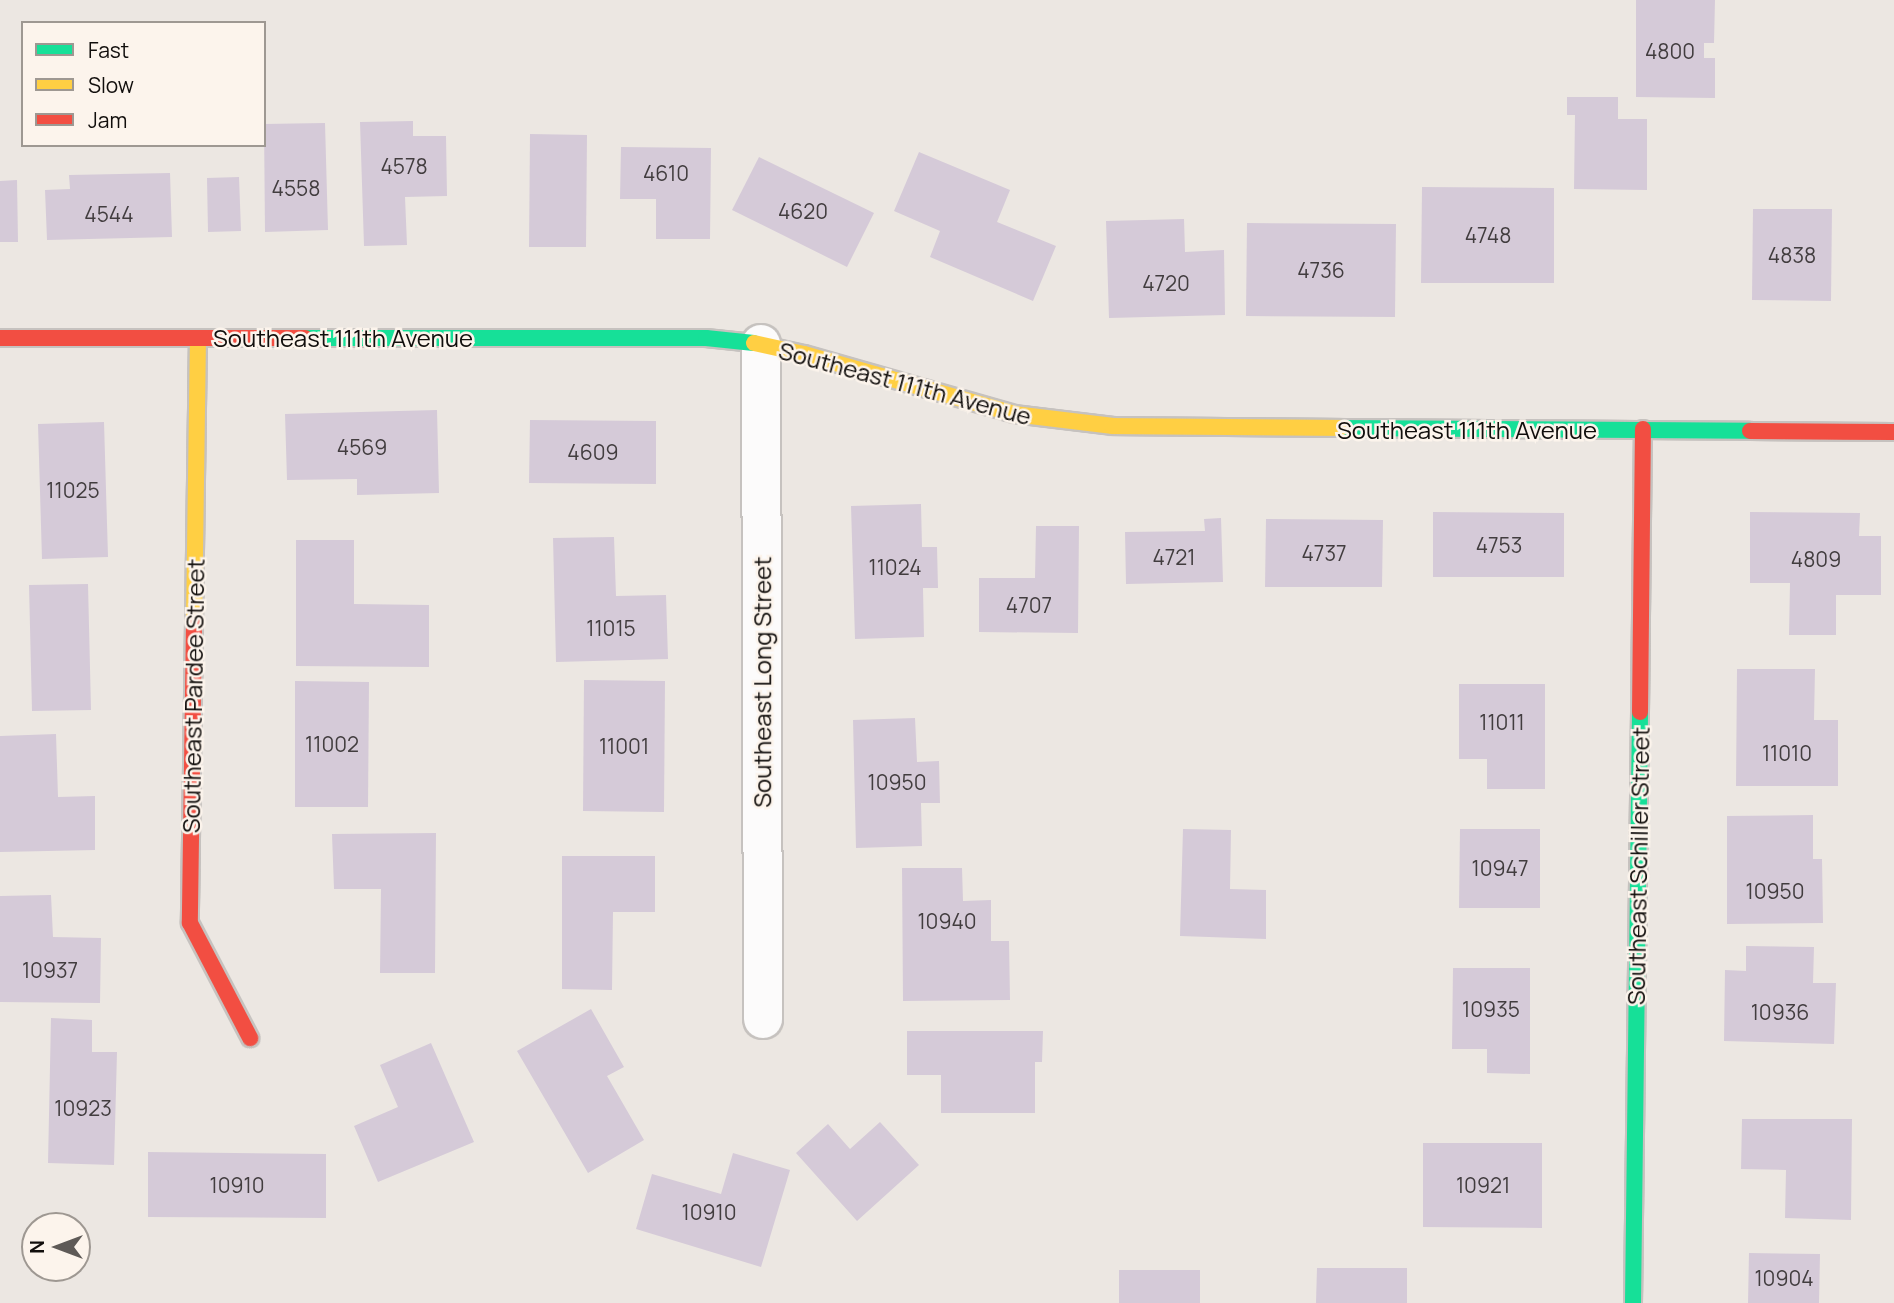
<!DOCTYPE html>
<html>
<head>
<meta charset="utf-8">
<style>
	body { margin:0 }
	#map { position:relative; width:1894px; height:1303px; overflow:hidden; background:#ece7e2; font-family:Manrope,sans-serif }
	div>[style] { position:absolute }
	.building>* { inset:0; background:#d5cad8 }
	.roads { filter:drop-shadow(2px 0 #c6c2bf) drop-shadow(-2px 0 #c6c2bf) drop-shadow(0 2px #c6c2bf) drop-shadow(0 -2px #c6c2bf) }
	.street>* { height:38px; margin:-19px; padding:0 19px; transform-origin:19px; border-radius:19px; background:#fcfbfb }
	.fast>* { height:16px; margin:-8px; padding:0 8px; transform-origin:8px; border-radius:8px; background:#16e098 }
	.slow>* { height:16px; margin:-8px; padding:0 8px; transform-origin:8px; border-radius:8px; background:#ffcf43 }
	.jam>* { height:16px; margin:-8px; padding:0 8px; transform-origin:8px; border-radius:8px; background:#f24e42 }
	span { translate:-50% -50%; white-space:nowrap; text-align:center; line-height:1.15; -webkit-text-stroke:5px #fcf4ec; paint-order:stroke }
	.number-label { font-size:21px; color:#423d3f }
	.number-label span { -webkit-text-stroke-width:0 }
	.street-label { font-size:24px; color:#110e0c }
	.legend { position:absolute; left:21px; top:21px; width:245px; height:126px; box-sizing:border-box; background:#fcf4ec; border:2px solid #9e9892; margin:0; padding:9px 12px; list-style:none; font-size:21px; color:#110e0c }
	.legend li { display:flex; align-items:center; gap:14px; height:35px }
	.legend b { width:35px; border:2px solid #9e9892 }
	.north { position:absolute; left:21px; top:1212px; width:70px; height:70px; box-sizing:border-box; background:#fcf4ec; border:2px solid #9e9892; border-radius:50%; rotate:270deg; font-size:19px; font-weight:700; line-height:28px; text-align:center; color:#110e0c }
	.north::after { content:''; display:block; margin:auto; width:24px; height:32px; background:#5e5a57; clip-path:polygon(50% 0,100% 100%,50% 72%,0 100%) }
</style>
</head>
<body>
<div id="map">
	<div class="building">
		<div style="clip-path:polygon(1636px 0,1715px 0,1714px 43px,1704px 43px,1704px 58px,1715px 58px,1715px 98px,1636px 97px)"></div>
		<div style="clip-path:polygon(1567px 97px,1618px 97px,1618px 119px,1647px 119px,1647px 190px,1574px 189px,1575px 115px,1567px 115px)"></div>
		<div style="clip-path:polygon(413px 121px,413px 136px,446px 136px,447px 196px,405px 197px,407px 245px,364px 246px,360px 122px)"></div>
		<div style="clip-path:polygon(325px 123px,328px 230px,265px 232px,264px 124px)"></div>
		<div style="clip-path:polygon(530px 134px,587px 135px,586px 247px,529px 247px)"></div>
		<div style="clip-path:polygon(621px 147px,711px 148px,710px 239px,656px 239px,656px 199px,620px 199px)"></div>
		<div style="clip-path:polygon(919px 152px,1010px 190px,997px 222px,1056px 246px,1033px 301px,930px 257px,940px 231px,894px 211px)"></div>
		<div style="clip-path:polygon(759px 157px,874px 213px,847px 267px,732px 210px)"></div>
		<div style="clip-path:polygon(170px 173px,172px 237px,47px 240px,45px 190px,70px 189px,69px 175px)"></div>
		<div style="clip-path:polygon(239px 177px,241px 231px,208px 232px,207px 178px)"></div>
		<div style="clip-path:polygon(17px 180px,18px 242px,0 242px,0 181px)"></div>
		<div style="clip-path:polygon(1422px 187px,1554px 188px,1554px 283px,1421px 283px)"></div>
		<div style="clip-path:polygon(1753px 209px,1832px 209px,1831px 301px,1752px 300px)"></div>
		<div style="clip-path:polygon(1184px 219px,1185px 252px,1224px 250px,1225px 315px,1109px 318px,1106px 221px)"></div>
		<div style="clip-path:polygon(1247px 223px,1396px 224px,1395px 317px,1246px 316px)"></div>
		<div style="clip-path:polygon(437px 410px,439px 493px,357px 495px,357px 479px,287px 480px,285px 414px)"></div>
		<div style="clip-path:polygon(530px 420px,656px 421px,656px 484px,529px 483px)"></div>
		<div style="clip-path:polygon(104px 422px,108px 557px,42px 559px,38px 424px)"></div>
		<div style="clip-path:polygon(921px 504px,922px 547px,937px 547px,938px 588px,923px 588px,924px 637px,855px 639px,851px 506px)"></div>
		<div style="clip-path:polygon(1433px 512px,1564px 513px,1564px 577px,1433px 577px)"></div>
		<div style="clip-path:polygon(1750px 512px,1860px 513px,1859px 536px,1881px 536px,1881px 595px,1836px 595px,1836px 635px,1789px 635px,1790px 583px,1750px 583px)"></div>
		<div style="clip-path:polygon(1221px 518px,1223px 582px,1126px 584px,1125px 532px,1205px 531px,1204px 519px)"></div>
		<div style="clip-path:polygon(1266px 519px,1383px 520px,1382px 587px,1265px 587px)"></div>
		<div style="clip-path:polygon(1036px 526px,1079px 526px,1078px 633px,979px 632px,979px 578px,1035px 578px)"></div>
		<div style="clip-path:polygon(614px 537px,616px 596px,666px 595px,668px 659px,556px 662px,553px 538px)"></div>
		<div style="clip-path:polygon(296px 540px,354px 540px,354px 604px,429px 605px,429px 667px,296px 666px)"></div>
		<div style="clip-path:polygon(88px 584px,91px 710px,32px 711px,29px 585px)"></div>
		<div style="clip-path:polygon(1737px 669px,1815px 669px,1814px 720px,1838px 720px,1838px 786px,1736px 786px)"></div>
		<div style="clip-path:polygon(584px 680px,665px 681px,664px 812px,583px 811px)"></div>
		<div style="clip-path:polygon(295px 681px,369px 682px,368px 807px,295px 807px)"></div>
		<div style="clip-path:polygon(1459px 684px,1545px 684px,1545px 789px,1487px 789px,1487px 759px,1459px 759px)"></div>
		<div style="clip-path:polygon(915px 718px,917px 762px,939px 761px,940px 803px,921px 803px,922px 846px,856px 848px,853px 720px)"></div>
		<div style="clip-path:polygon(56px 734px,58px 797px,95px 796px,95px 850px,0 852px,0 736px)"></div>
		<div style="clip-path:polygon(1813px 815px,1813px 859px,1822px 859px,1823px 923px,1727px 924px,1727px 816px)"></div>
		<div style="clip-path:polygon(1183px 829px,1231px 830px,1230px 889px,1266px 890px,1266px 939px,1180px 936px)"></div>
		<div style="clip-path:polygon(1460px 829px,1540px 829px,1540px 908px,1459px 908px)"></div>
		<div style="clip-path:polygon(436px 833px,435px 973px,380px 973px,381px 889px,334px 889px,332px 834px)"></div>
		<div style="clip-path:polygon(562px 856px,655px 856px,655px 912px,613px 912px,612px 990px,562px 989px)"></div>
		<div style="clip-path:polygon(902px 868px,962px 868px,963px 901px,991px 900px,991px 941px,1009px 941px,1010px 1000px,903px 1001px)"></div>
		<div style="clip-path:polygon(51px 895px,53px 937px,101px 938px,100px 1003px,0 1002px,0 896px)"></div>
		<div style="clip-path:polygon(1746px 946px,1814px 947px,1813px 983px,1836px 983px,1834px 1044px,1724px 1041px,1725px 970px,1746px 971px)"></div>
		<div style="clip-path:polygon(1453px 968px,1530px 968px,1530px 1074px,1487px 1073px,1487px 1049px,1452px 1049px)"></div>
		<div style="clip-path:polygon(591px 1009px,624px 1067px,607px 1076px,644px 1140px,588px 1173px,517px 1051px)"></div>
		<div style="clip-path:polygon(51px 1018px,92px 1020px,92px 1052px,117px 1052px,114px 1165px,48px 1163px)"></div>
		<div style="clip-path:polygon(907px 1031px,1043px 1031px,1042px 1062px,1035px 1062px,1035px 1113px,941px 1113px,941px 1075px,907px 1075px)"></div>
		<div style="clip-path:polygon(431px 1043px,474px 1142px,378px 1182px,354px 1126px,398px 1107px,380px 1065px)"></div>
		<div style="clip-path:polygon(1742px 1119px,1852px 1119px,1851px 1220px,1785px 1218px,1786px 1170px,1741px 1169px)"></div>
		<div style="clip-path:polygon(880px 1122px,919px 1165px,857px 1221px,796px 1153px,828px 1124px,850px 1149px)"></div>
		<div style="clip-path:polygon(1423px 1143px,1542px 1143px,1542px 1228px,1423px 1227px)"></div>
		<div style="clip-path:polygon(148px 1152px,326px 1154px,326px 1218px,148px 1217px)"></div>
		<div style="clip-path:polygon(733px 1153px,790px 1170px,761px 1267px,636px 1229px,652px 1174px,721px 1194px)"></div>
		<div style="clip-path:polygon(1749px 1253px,1820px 1254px,1819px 1303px,1748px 1303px)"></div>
		<div style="clip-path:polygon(1317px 1268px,1407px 1268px,1407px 1303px,1316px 1303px)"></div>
		<div style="clip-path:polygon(1119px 1270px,1200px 1270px,1200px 1303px,1119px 1303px)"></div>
	</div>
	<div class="roads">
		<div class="street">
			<div style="left:761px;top:344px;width:675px;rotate:89.83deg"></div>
		</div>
		<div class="fast">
			<div style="left:305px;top:338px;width:401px"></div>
			<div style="left:706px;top:338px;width:48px;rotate:5.9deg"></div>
			<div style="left:1340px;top:428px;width:410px;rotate:0.4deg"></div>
			<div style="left:1633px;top:1303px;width:591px;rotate:-89.32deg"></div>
		</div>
		<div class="slow">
			<div style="left:754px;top:343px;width:51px;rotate:12.4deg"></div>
			<div style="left:804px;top:354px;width:218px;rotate:15.9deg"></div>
			<div style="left:1014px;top:414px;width:100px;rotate:6.9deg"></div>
			<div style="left:1113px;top:426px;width:227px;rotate:0.5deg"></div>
			<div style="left:194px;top:623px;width:285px;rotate:-89.2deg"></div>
		</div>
		<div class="jam">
			<div style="left:0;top:338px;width:305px"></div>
			<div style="left:1750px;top:431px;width:144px;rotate:0.4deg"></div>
			<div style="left:194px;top:623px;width:300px;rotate:90.8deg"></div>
			<div style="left:190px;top:923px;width:130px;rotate:62.4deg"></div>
			<div style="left:1640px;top:712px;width:283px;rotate:-89.4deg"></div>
		</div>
	</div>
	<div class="number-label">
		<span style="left:1670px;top:51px">4800</span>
		<span style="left:404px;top:166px">4578</span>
		<span style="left:666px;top:173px">4610</span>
		<span style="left:296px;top:188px">4558</span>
		<span style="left:803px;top:211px">4620</span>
		<span style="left:109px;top:214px">4544</span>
		<span style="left:1488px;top:235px">4748</span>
		<span style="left:1792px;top:255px">4838</span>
		<span style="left:1321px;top:270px">4736</span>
		<span style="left:1166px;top:283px">4720</span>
		<span style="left:362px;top:447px">4569</span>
		<span style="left:593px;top:452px">4609</span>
		<span style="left:73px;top:490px">11025</span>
		<span style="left:1499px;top:545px">4753</span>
		<span style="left:1324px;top:553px">4737</span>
		<span style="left:1174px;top:557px">4721</span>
		<span style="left:1816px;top:559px">4809</span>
		<span style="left:895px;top:567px">11024</span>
		<span style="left:1029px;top:605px">4707</span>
		<span style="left:611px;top:628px">11015</span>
		<span style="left:1502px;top:722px">11011</span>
		<span style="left:332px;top:744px">11002</span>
		<span style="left:624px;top:746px">11001</span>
		<span style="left:1787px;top:753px">11010</span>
		<span style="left:897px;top:782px">10950</span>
		<span style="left:1500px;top:868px">10947</span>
		<span style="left:1775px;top:891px">10950</span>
		<span style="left:947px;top:921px">10940</span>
		<span style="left:50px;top:970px">10937</span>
		<span style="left:1491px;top:1009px">10935</span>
		<span style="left:1780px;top:1012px">10936</span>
		<span style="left:83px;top:1108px">10923</span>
		<span style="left:237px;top:1185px">10910</span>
		<span style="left:1483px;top:1185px">10921</span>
		<span style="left:709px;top:1212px">10910</span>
		<span style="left:1784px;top:1278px">10904</span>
	</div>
	<div class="street-label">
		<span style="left:343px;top:338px">Southeast 111th Avenue</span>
		<span style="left:905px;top:383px;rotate:15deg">Southeast 111th Avenue</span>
		<span style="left:1467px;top:430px">Southeast 111th Avenue</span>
		<span style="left:762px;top:682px;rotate:-90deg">Southeast Long Street</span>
		<span style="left:193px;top:696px;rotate:-89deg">Southeast Pardee Street</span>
		<span style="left:1638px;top:866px;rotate:-89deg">Southeast Schiller Street</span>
	</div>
	<ul class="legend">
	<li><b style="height:9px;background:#16e098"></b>Fast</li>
	<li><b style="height:9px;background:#ffcf43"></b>Slow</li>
	<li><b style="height:9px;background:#f24e42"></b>Jam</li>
	</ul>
	<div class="north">N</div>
</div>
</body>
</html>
